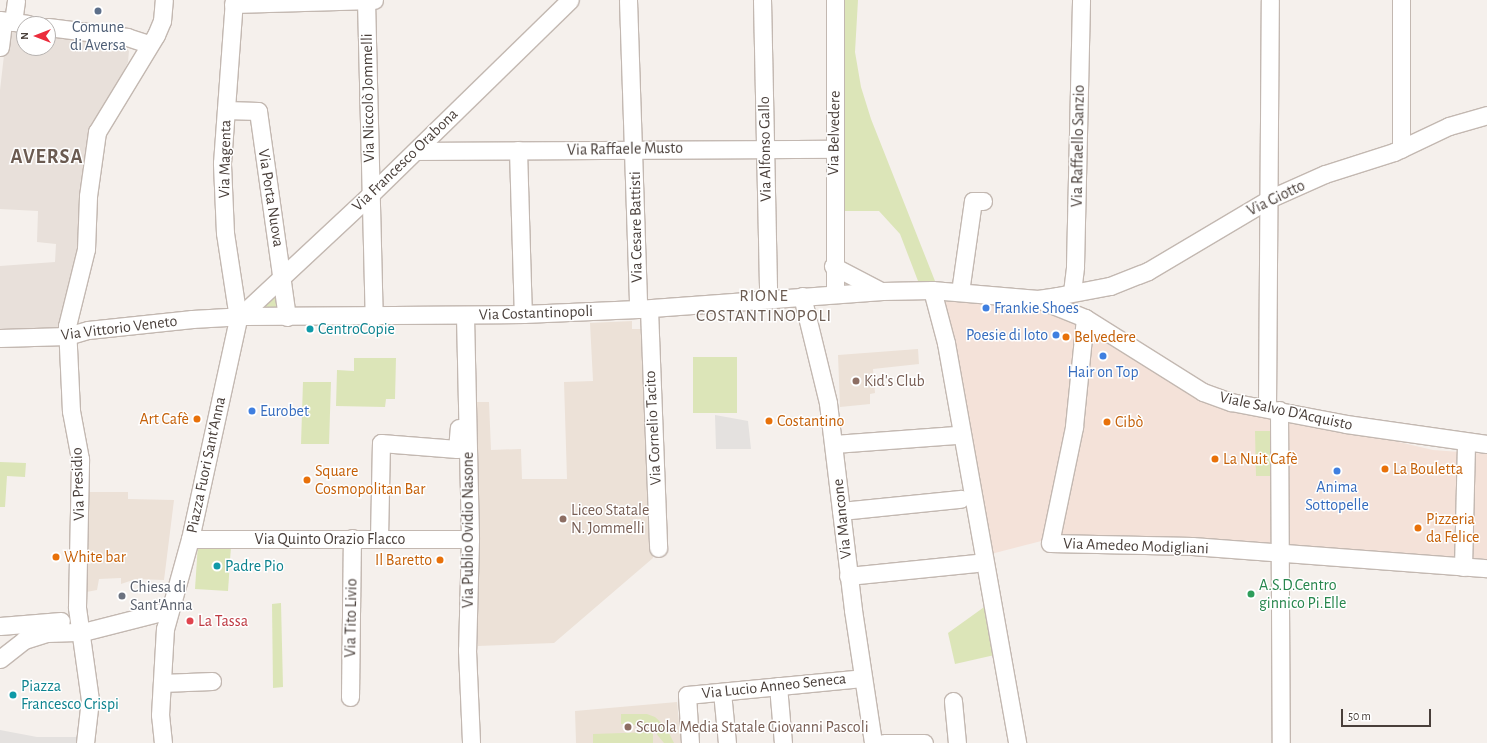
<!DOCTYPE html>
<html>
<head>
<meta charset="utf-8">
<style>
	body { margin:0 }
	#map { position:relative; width:1487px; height:743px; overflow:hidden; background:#f5f0ec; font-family:"Alegreya Sans",sans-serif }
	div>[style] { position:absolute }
	.residential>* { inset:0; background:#e8e0da }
	.commercial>* { inset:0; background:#f4e2d9 }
	.education>* { inset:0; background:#ece1d7 }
	.green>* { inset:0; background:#dce5b8 }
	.parking>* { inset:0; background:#e4e1df }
	.roads { filter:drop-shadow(1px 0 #c3b8b1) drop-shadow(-1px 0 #c3b8b1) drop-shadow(0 1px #c3b8b1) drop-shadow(0 -1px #c3b8b1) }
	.minor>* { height:17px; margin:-8.5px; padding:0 8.5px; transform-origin:8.5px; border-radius:8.5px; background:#fff }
	.dots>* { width:11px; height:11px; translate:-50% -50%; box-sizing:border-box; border:2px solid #fff; border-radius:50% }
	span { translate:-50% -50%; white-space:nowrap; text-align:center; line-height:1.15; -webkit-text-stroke:3px #fff; paint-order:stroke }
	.service-label { font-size:16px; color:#4e5e75 }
	.street-label { font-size:16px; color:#493f3a }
	.shop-label { font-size:16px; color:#366cbe }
	.left { translate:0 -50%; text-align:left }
	.right { translate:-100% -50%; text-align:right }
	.culture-label { font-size:16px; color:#0d838f }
	.food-label { font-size:16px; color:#c56008 }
	.education-label { font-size:16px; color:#785e54 }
	.leisure-label { font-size:16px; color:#27864d }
	.worship-label { font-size:16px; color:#5b616d }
	.health-label { font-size:16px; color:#be3a42 }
	.neighbourhood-label { font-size:17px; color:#6b5b51; letter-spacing:1px }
	.district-label { font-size:20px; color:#6b5b51; font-weight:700; letter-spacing:1px }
	.north { position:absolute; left:16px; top:16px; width:40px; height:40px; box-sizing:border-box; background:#fff; border:1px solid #b6b2b0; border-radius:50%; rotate:270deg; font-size:11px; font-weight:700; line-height:16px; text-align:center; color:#493f3a }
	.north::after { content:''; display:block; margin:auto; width:14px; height:18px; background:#eb2c3c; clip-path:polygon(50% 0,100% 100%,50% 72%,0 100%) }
	.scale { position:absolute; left:1341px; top:709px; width:90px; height:18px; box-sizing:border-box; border:2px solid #493f3a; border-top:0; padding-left:5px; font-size:12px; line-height:14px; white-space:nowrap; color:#493f3a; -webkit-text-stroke:3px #fff; paint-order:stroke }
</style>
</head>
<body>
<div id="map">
	<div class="residential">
		<div style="clip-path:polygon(7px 29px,24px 30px,24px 48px,48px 48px,48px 33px,121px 42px,129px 51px,128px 62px,115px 90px,62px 331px,0 333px,0 266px,55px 262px,56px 244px,37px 242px,38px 211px,0 209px,0 90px)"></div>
	</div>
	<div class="commercial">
		<div style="clip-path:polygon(941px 293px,1053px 308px,1202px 396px,1433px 450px,1487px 454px,1487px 559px,1269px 544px,1061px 536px,991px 554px)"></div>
	</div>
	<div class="education">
		<div style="clip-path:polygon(632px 321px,632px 329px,646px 329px,653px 558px,554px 643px,478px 646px,473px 402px,489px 402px,491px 450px,521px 449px,522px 479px,567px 479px,564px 382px,593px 381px,590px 323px)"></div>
		<div style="clip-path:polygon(918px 349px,919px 364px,873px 369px,875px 393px,870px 394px,870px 404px,840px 407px,838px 355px)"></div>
		<div style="clip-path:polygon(84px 492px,128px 492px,128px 499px,174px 500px,164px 580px,136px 579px,121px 584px,121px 578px,99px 579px,97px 590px,81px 593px)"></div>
		<div style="clip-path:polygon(677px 702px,681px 743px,576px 743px,575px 711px)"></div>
	</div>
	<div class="green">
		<div style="clip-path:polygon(841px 0,858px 0,855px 52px,861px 87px,871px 119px,935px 281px,918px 281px,900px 234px,879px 211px,840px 211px)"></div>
		<div style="clip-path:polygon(279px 289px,282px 311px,261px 306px)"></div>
		<div style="clip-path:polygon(693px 357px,737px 357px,737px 413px,693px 413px)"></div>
		<div style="clip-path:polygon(354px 358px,396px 358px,395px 399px,386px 399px,385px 407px,336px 406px,337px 370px,354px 371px)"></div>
		<div style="clip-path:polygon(303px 382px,331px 382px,329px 444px,301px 444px)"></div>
		<div style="clip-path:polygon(1255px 431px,1270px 431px,1271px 476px,1256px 476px)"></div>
		<div style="clip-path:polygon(0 462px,26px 463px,25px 477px,7px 476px,5px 507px,0 507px)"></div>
		<div style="clip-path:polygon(198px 544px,231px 546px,228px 591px,195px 589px)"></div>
		<div style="clip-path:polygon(281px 603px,283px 687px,273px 688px,272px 604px)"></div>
		<div style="clip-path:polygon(987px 605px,999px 654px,955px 664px,948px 633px)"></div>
		<div style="clip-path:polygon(621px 714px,647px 714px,655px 717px,666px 727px,674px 743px,664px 743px,650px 726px,621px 724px)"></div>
		<div style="clip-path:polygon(653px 732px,653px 743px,593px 743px,593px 734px)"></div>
	</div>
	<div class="parking">
		<div style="clip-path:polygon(715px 415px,748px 421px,751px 449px,716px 449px)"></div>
		<div style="clip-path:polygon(0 730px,37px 737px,78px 737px,77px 743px,0 743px)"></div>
	</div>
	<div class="roads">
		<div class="minor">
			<div style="left:366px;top:0;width:317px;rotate:88.6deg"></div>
			<div style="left:628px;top:0;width:309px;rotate:88.1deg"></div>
			<div style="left:762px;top:0;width:298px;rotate:88.8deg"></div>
			<div style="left:1401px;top:0;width:149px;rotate:90deg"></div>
			<div style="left:233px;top:4px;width:141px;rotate:-1.6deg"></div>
			<div style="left:0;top:20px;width:28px;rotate:8deg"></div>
			<div style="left:13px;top:22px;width:22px;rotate:-82deg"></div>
			<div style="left:48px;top:27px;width:80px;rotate:7.2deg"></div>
			<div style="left:127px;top:37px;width:22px;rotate:18deg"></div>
			<div style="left:0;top:47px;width:26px;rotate:-83deg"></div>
			<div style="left:226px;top:110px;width:32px;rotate:2deg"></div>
			<div style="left:258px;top:111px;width:208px;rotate:82deg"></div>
			<div style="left:518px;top:150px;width:164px;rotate:88.3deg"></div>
			<div style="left:416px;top:151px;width:418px;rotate:-0.3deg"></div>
			<div style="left:833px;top:266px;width:54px;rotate:27.5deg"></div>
			<div style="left:932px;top:290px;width:55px;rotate:75.2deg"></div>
			<div style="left:946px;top:343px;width:406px;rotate:79.9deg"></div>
			<div style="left:960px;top:292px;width:92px;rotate:-81.9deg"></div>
			<div style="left:973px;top:201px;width:10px"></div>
			<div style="left:1072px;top:292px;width:26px;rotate:-83deg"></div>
			<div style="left:1075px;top:266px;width:266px;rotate:-88.7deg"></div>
			<div style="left:835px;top:294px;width:294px;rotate:-90deg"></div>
			<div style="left:802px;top:296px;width:110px;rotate:76.3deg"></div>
			<div style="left:828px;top:403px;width:209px;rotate:83.1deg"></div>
			<div style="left:853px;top:610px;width:134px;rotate:81.4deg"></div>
			<div style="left:1038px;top:299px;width:51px;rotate:22deg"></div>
			<div style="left:1085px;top:318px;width:139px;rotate:32.1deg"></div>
			<div style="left:1203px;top:392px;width:30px;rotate:20deg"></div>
			<div style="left:1231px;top:402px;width:117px;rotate:10.8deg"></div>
			<div style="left:1346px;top:424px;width:142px;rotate:8.1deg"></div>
			<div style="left:649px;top:309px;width:239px;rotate:87.8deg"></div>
			<div style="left:465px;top:316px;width:223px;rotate:88.7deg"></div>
			<div style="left:470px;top:539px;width:111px;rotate:91.5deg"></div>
			<div style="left:467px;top:650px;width:93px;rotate:87.5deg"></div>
			<div style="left:238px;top:318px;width:180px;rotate:-43deg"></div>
			<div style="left:370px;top:195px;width:279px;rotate:-44.3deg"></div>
			<div style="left:1085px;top:318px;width:110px;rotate:95.8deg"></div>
			<div style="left:1074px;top:427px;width:118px;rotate:101.7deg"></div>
			<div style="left:1050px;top:543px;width:142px;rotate:1.2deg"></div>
			<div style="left:1192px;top:546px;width:296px;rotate:4.3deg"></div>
			<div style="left:0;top:338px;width:67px;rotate:-1.7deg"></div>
			<div style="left:67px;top:336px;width:22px;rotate:-16deg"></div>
			<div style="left:88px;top:330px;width:105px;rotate:-6deg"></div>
			<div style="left:192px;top:319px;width:53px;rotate:-3.2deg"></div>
			<div style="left:245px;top:316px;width:278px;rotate:-0.4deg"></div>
			<div style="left:523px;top:314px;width:115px;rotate:-2.5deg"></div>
			<div style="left:638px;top:309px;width:245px;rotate:-4.2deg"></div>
			<div style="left:882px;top:291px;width:50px;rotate:-1.1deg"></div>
			<div style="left:932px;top:290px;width:106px;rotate:4.9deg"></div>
			<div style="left:1038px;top:299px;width:19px;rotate:-9deg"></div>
			<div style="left:1057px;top:296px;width:54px;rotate:-10.7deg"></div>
			<div style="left:1110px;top:286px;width:41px;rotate:-21.5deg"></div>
			<div style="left:1148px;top:271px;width:143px;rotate:-30.7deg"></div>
			<div style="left:1271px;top:198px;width:59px;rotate:-24deg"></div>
			<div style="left:1325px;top:174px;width:72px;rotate:-17.7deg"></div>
			<div style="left:1394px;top:152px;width:61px;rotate:-25.3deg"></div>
			<div style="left:1449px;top:126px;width:40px;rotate:-16deg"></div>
			<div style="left:1267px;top:408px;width:408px;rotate:-89.6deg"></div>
			<div style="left:1279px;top:410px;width:333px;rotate:89.7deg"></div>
			<div style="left:834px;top:444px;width:122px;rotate:-4.2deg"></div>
			<div style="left:841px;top:511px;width:120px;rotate:-5.8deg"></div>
			<div style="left:379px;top:538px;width:95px;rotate:-88.8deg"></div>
			<div style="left:381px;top:443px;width:76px;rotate:4.5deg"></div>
			<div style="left:457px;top:449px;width:21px;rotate:-85deg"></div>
			<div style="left:190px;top:539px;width:280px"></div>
			<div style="left:1463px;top:567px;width:124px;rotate:-88.6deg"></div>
			<div style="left:848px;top:576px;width:129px;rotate:-5.8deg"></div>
			<div style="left:0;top:626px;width:61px;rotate:-4.7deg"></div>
			<div style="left:0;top:659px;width:31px;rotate:-38deg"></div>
			<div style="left:24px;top:640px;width:24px;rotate:-17deg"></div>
			<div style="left:47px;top:633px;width:36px;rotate:-2deg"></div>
			<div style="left:83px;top:632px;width:89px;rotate:-14.3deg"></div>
			<div style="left:162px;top:683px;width:50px;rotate:-2.3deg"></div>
			<div style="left:778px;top:686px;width:57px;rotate:85deg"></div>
			<div style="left:722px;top:692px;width:51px;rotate:84.4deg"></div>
			<div style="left:350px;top:697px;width:159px;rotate:-89.3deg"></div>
			<div style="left:953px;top:701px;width:42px;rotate:84.6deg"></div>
			<div style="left:85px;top:743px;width:43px;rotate:-83.4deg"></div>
			<div style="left:90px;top:700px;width:94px;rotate:-98deg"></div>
			<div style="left:77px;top:607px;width:148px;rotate:-88.8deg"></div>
			<div style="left:80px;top:459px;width:49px;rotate:-100.6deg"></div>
			<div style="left:71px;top:411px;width:85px;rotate:-92.7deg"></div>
			<div style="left:67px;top:326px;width:79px;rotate:-76.1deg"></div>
			<div style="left:86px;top:249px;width:53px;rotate:-87.8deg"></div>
			<div style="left:88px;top:196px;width:65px;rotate:-82deg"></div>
			<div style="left:97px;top:132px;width:114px;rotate:-58.7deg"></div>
			<div style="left:156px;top:35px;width:15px;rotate:-67deg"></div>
			<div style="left:162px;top:21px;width:21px;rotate:-85deg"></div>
			<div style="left:163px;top:743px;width:28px;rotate:-96deg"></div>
			<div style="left:160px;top:715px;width:86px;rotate:-86.7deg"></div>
			<div style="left:165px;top:629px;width:93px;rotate:-74.5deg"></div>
			<div style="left:190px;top:539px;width:226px;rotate:-77.7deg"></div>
			<div style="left:238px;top:318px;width:86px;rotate:-98.7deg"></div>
			<div style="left:225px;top:233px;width:70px;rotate:-92.5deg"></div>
			<div style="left:222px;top:163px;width:163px;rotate:-85.8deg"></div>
			<div style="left:690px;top:743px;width:48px;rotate:-93.6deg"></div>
			<div style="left:687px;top:695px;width:176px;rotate:-5.5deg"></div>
			<div style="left:884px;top:743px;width:40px"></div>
		</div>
	</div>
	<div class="dots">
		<div style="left:98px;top:11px;background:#5c6f8a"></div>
		<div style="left:986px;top:308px;background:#3f7fe0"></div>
		<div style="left:310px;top:329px;background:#0f9aa8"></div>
		<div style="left:1056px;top:335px;background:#3f7fe0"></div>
		<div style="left:1066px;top:337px;background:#e8710a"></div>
		<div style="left:1103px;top:356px;background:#3f7fe0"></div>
		<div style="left:856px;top:381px;background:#8d6e63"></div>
		<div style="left:252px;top:411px;background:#3f7fe0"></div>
		<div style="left:197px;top:419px;background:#e8710a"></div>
		<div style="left:769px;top:421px;background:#e8710a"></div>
		<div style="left:1107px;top:422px;background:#e8710a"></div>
		<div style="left:1215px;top:459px;background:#e8710a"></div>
		<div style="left:1385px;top:469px;background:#e8710a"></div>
		<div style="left:1337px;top:471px;background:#3f7fe0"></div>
		<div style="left:307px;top:480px;background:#e8710a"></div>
		<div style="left:563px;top:519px;background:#8d6e63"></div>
		<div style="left:1418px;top:528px;background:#e8710a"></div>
		<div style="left:56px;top:557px;background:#e8710a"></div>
		<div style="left:440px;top:560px;background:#e8710a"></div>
		<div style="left:217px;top:566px;background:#0f9aa8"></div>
		<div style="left:1251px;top:594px;background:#2e9e5b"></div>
		<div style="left:122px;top:596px;background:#6b7280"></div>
		<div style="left:190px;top:621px;background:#e0444e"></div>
		<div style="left:13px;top:695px;background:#0f9aa8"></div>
		<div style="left:628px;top:727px;background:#8d6e63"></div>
	</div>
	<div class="service-label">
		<span style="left:98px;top:36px">Comune<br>di Aversa</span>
	</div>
	<div class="street-label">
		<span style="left:368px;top:98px;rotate:-91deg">Via Niccolò Jommelli</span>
		<span style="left:834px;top:133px;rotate:-89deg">Via Belvedere</span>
		<span style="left:1078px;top:146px;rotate:-89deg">Via Raffaello Sanzio</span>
		<span style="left:625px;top:149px;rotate:-1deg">Via Raffaele Musto</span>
		<span style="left:765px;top:149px;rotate:-91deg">Via Alfonso Gallo</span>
		<span style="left:225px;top:159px;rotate:-89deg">Via Magenta</span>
		<span style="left:405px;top:160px;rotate:-44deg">Via Francesco Orabona</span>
		<span style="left:271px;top:198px;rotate:81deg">Via Porta Nuova</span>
		<span style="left:1276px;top:198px;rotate:-26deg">Via Giotto</span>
		<span style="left:636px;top:227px;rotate:-91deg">Via Cesare Battisti</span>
		<span style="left:536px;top:313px;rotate:-2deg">Via Costantinopoli</span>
		<span style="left:119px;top:328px;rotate:-7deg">Via Vittorio Veneto</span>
		<span style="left:1286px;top:411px;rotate:12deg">Viale Salvo D'Acquisto</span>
		<span style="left:653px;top:428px;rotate:-93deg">Via Cornelio Tacito</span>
		<span style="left:206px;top:465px;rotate:-78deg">Piazza Fuori Sant'Anna</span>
		<span style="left:78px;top:484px;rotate:-92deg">Via Presidio</span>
		<span style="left:842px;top:519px;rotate:-96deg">Via Mancone</span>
		<span style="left:468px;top:530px;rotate:-90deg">Via Publio Ovidio Nasone</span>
		<span style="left:330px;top:539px">Via Quinto Orazio Flacco</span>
		<span style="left:1136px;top:546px;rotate:2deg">Via Amedeo Modigliani</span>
		<span style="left:351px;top:618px;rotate:-89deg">Via Tito Livio</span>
		<span style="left:774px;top:686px;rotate:-6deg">Via Lucio Anneo Seneca</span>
	</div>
	<div class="shop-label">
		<span class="left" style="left:994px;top:308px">Frankie Shoes</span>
		<span class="right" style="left:1048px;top:335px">Poesie di loto</span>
		<span style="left:1103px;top:372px">Hair on Top</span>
		<span class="left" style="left:260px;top:411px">Eurobet</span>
		<span style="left:1337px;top:496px">Anima<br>Sottopelle</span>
	</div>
	<div class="culture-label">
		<span class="left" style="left:318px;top:329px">CentroCopie</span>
		<span class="left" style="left:225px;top:566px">Padre Pio</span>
		<span class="left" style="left:21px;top:695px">Piazza<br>Francesco Crispi</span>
	</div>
	<div class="food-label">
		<span class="left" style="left:1074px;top:337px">Belvedere</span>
		<span class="right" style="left:189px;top:419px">Art Cafè</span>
		<span class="left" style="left:777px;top:421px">Costantino</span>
		<span class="left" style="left:1115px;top:422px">Cibò</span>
		<span class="left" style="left:1223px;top:459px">La Nuit Cafè</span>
		<span class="left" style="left:1393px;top:469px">La Bouletta</span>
		<span class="left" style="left:315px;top:480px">Square<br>Cosmopolitan Bar</span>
		<span class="left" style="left:1426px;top:528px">Pizzeria<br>da Felice</span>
		<span class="left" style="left:64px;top:557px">White bar</span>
		<span class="right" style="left:432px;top:560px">Il Baretto</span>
	</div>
	<div class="education-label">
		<span class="left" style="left:864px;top:381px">Kid's Club</span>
		<span class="left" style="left:571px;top:519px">Liceo Statale<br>N. Jommelli</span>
		<span class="left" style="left:636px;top:727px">Scuola Media Statale Giovanni Pascoli</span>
	</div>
	<div class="leisure-label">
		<span class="left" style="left:1259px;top:594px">A.S.D.Centro<br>ginnico Pi.Elle</span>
	</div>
	<div class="worship-label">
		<span class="left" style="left:130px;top:596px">Chiesa di<br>Sant'Anna</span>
	</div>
	<div class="health-label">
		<span class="left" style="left:198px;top:621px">La Tassa</span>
	</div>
	<div class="neighbourhood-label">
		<span style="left:764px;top:306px">RIONE<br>COSTANTINOPOLI</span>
	</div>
	<div class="district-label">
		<span style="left:47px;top:157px">AVERSA</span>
	</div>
	<div class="north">N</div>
	<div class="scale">50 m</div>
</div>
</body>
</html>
